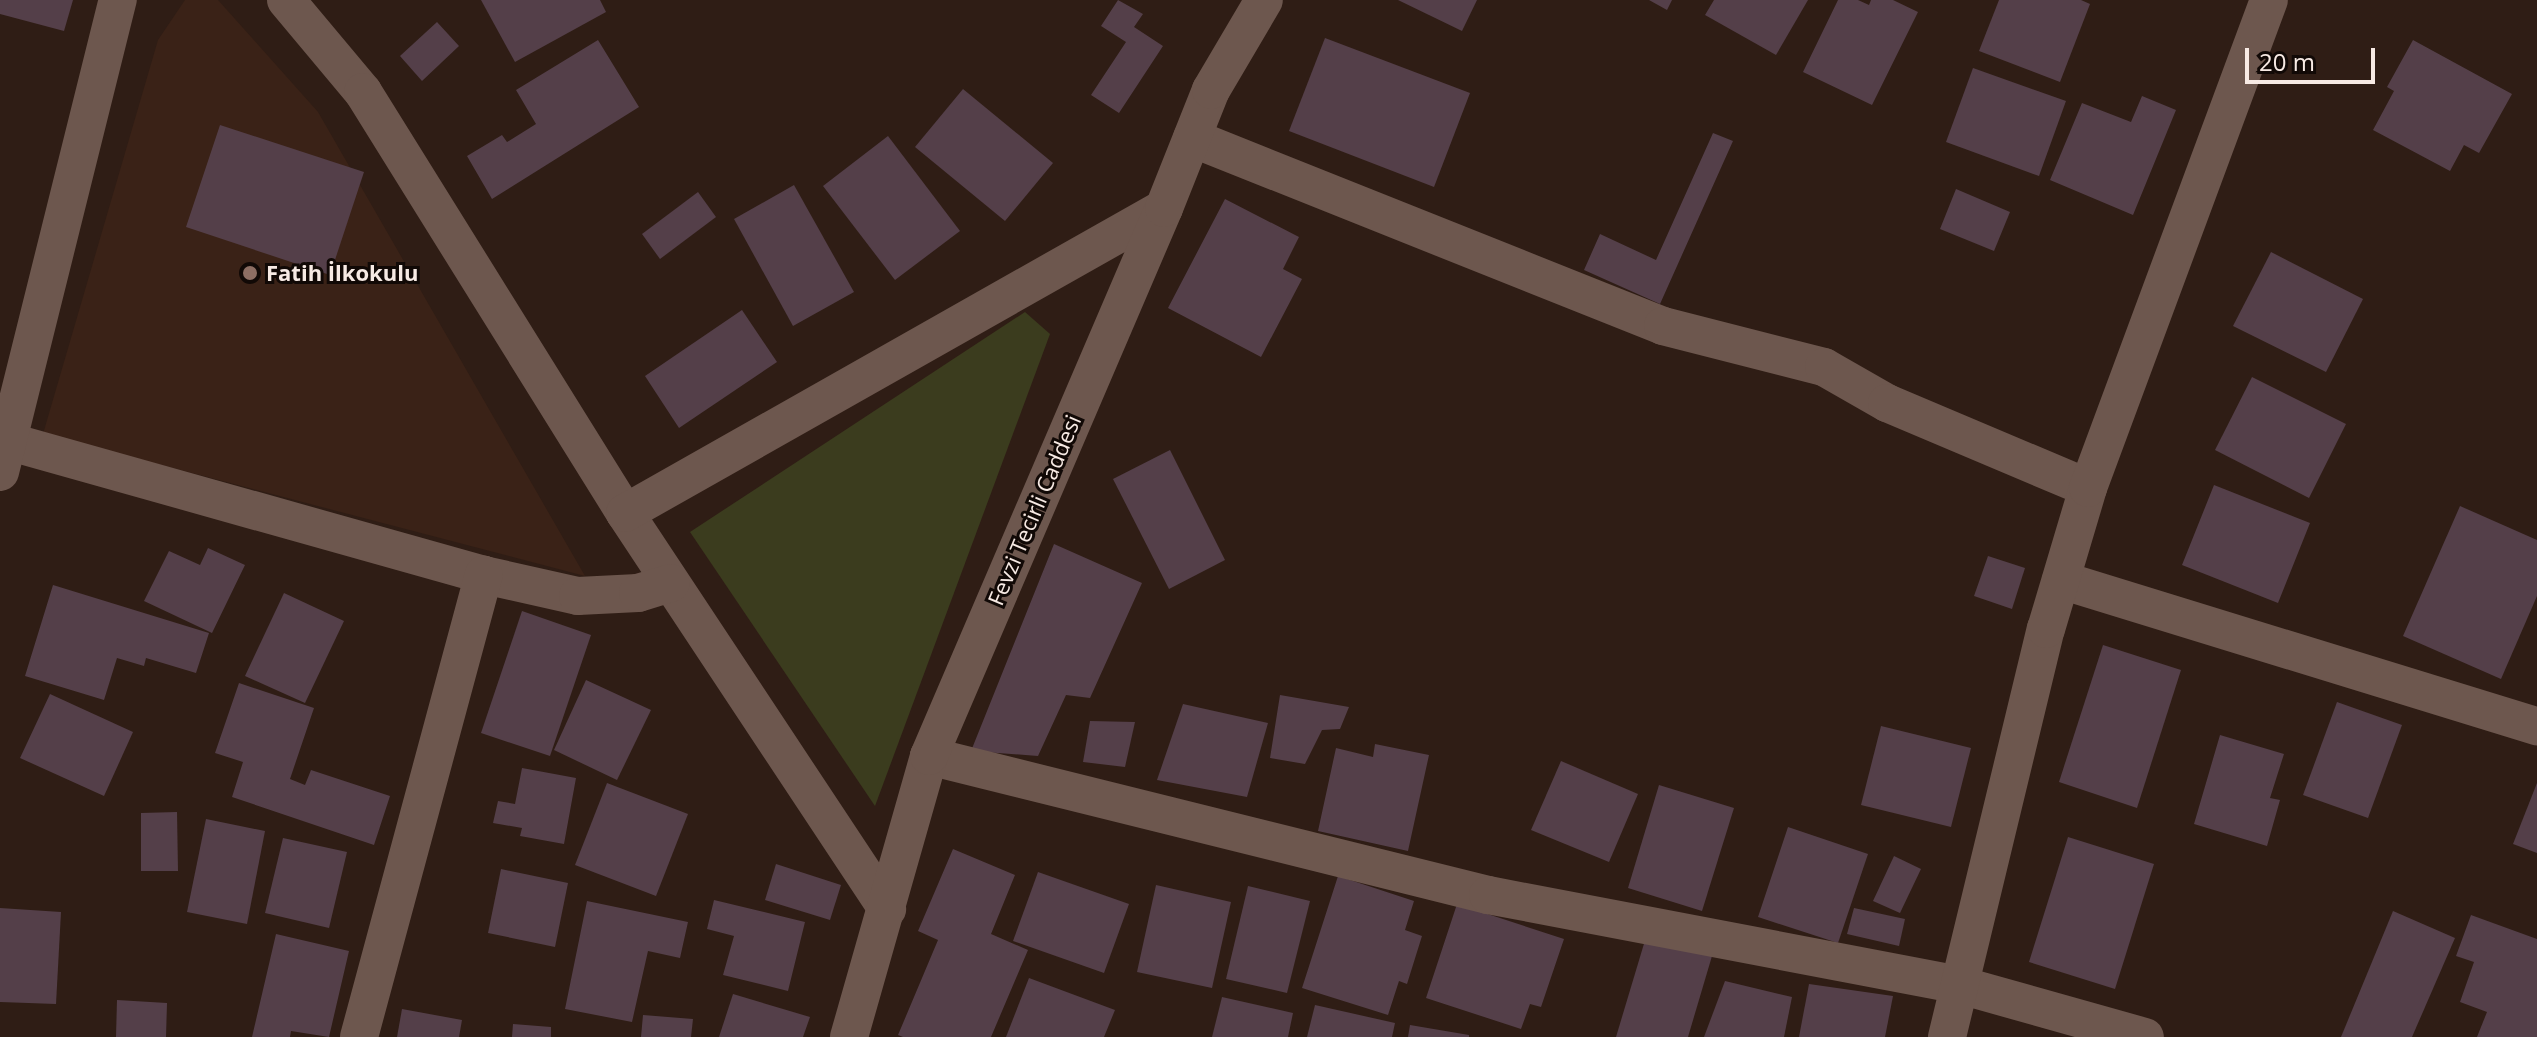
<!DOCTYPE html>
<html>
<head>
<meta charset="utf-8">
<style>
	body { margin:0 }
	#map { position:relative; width:2537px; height:1037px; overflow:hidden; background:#2f1d15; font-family:"Open Sans",sans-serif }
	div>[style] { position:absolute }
	.built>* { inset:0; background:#3a2217 }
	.green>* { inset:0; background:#3b3c1e }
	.building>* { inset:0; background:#543f49 }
	.street>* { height:38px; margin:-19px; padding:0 19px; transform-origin:19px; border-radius:19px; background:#6d574e }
	.dots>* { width:22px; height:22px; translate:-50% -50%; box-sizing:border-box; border:4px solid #110906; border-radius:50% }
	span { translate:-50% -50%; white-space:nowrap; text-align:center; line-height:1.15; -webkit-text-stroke:6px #110906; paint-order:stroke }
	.poi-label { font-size:22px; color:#f7eae4; font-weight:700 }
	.left { translate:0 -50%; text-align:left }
	.street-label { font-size:22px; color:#f7eae4 }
	.scale { position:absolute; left:2245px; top:48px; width:130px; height:36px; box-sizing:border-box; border:4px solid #f7eae4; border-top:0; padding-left:10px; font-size:24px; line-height:28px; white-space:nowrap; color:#f7eae4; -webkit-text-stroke:6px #110906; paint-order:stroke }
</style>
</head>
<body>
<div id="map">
	<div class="built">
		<div style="clip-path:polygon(185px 0,218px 0,318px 112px,585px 576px,43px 434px,158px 40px)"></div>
	</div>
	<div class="green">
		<div style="clip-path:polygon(1025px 312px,1050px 334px,875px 806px,690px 532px)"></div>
	</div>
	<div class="building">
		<div style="clip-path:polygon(0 0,73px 0,64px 31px,0 14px)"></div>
		<div style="clip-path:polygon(481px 0,600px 0,606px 12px,515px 62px)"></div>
		<div style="clip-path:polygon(1118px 0,1143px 14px,1134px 27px,1163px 46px,1119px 113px,1091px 95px,1126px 42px,1101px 26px)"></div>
		<div style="clip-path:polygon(1398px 0,1477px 0,1462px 31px)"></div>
		<div style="clip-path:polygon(1649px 0,1672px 0,1667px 10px)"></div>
		<div style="clip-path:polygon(1714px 0,1808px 0,1776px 55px,1705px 15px)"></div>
		<div style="clip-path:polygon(1838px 0,1858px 0,1869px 5px,1871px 0,1893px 0,1918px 12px,1872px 105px,1803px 72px)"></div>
		<div style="clip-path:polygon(1999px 0,2081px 0,2090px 4px,2060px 82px,1979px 51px)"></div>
		<div style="clip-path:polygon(437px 22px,459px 46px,422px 81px,400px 56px)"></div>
		<div style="clip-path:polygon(1325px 38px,1470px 93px,1434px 187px,1289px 131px)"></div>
		<div style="clip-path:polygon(598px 40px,639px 107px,492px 199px,467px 156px,502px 135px,507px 142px,536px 124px,516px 90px)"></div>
		<div style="clip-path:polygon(2413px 40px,2512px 94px,2479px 153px,2464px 145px,2450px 171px,2373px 130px,2394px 91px,2387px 87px)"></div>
		<div style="clip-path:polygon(1973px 68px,2066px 101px,2039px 176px,1946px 142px)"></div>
		<div style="clip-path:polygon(963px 89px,1053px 163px,1005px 221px,915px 147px)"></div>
		<div style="clip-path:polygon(2142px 96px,2176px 110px,2133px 215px,2050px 180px,2082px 103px,2131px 122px)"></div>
		<div style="clip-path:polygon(220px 125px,364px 172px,330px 275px,186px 227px)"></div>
		<div style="clip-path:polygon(1713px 133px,1733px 141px,1660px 304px,1584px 270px,1600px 234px,1656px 260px)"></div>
		<div style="clip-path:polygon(888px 136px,960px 231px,895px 280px,823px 186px)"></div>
		<div style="clip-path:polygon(794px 185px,854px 292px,793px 326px,734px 219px)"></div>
		<div style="clip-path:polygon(1956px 189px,2010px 212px,1994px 251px,1940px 229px)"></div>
		<div style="clip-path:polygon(698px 192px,716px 217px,660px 259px,642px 234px)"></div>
		<div style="clip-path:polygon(1225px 199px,1299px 237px,1283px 269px,1302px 279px,1261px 357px,1168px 308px)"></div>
		<div style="clip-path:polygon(2271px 252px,2363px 299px,2326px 372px,2233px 326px)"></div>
		<div style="clip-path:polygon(742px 310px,777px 362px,679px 428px,645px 376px)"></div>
		<div style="clip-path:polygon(2252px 377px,2346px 424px,2309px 498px,2215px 450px)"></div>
		<div style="clip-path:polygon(1170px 450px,1225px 560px,1169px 589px,1113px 479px)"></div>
		<div style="clip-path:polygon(2214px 485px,2310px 523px,2278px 603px,2182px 565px)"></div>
		<div style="clip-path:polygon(2460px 506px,2537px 540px,2537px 596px,2501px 679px,2403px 636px)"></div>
		<div style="clip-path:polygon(1054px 544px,1142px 583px,1090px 698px,1066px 695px,1038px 756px,971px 751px)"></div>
		<div style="clip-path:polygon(208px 548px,245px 565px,212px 633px,144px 601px,169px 551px,200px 565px)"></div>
		<div style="clip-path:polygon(1988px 556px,2025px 568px,2012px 609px,1974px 596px)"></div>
		<div style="clip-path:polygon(53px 585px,209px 633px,196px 673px,146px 658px,144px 666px,117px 658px,104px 700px,25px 676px)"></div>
		<div style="clip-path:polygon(284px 593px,344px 621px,305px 703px,245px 676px)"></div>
		<div style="clip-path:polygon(522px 611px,591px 635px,550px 756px,481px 733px)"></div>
		<div style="clip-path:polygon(2103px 645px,2181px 670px,2137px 808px,2059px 782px)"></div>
		<div style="clip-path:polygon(586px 680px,651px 710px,617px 780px,554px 750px)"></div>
		<div style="clip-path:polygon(239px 683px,314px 708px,290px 779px,305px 785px,311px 770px,390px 796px,374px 845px,232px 797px,243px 762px,215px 753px)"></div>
		<div style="clip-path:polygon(50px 694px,133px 732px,104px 796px,20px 758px)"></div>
		<div style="clip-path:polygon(1280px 695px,1349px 707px,1340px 729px,1322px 730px,1305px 764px,1270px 758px)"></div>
		<div style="clip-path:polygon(2337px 702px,2402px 725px,2368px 818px,2303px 795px)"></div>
		<div style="clip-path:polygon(1183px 704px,1268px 723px,1247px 797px,1157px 780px)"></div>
		<div style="clip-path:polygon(1090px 721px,1135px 722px,1125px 767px,1083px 762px)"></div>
		<div style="clip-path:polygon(1881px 726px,1971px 748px,1951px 827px,1861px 805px)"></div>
		<div style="clip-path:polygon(2220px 735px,2284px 754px,2270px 798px,2280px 800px,2267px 846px,2194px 824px)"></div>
		<div style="clip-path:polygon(1375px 744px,1429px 755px,1408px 851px,1318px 831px,1336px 748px,1373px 757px)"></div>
		<div style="clip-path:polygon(1561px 761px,1638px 794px,1609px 862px,1531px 830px)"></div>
		<div style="clip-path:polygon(522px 768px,576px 778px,564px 844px,520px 836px,522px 828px,493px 823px,498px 801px,515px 804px)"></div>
		<div style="clip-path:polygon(607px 783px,688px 814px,656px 896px,575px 865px)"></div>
		<div style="clip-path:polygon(2537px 783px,2537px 853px,2513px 844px)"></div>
		<div style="clip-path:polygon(1659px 785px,1734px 808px,1702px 911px,1628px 888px)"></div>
		<div style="clip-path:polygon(177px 812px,178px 871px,141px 871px,141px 813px)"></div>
		<div style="clip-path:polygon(206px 819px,265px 831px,247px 924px,187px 912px)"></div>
		<div style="clip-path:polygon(1788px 827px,1868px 854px,1838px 943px,1758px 917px)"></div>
		<div style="clip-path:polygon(2068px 837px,2154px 864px,2115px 989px,2029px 962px)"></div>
		<div style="clip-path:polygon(283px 838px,347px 852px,329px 928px,265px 913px)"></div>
		<div style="clip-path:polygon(953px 849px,1015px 875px,991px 934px,1028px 950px,991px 1037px,903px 1037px,898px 1035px,938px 940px,918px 931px)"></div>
		<div style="clip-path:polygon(1894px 856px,1921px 869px,1900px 913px,1873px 901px)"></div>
		<div style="clip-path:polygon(776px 864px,841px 885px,830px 920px,765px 900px)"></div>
		<div style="clip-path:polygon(501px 869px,568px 883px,555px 947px,488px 933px)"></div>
		<div style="clip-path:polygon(1038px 872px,1129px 904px,1104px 973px,1013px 941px)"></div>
		<div style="clip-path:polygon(1338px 876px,1414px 901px,1405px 930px,1422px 936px,1407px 984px,1399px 981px,1388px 1015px,1302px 988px)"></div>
		<div style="clip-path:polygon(1156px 885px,1231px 902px,1212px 988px,1137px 972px)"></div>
		<div style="clip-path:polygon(1248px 886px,1310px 901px,1287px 993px,1226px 979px)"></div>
		<div style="clip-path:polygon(714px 900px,805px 922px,788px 991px,723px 975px,734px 936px,707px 929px)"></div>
		<div style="clip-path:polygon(587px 901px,688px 922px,680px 958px,648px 951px,632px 1022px,565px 1009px)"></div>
		<div style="clip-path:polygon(1457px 904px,1564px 939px,1541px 1007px,1530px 1004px,1521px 1029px,1426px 998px)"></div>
		<div style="clip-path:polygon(0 908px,61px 912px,56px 1004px,0 1002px)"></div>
		<div style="clip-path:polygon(1854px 908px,1905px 919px,1899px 946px,1847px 934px)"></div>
		<div style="clip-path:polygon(2393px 911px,2455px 938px,2412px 1037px,2341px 1037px)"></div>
		<div style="clip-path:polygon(2471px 915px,2537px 939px,2537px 1037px,2477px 1037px,2487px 1012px,2460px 1002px,2474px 962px,2456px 956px)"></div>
		<div style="clip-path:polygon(276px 934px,349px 951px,329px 1037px,291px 1031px,290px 1037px,252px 1037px)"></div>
		<div style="clip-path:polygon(1646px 937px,1712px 956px,1688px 1037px,1616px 1037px)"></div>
		<div style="clip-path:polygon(1029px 978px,1115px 1010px,1104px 1037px,1006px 1037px)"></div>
		<div style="clip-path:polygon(1725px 981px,1792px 997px,1784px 1037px,1704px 1037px)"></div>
		<div style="clip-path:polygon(1809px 984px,1893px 996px,1885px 1037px,1799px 1037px)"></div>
		<div style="clip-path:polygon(733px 994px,810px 1017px,803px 1037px,719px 1037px)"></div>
		<div style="clip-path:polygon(1222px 997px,1293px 1013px,1288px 1037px,1212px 1037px)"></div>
		<div style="clip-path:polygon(117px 1000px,167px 1003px,166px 1037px,116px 1037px)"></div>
		<div style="clip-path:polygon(1315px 1005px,1395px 1023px,1392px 1037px,1307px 1037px)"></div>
		<div style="clip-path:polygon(402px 1009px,462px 1020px,459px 1037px,397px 1037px)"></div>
		<div style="clip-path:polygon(643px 1015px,693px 1019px,691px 1037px,641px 1037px)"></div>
		<div style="clip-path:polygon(513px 1024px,551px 1027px,551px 1037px,512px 1037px)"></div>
		<div style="clip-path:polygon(1410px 1025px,1469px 1035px,1469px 1037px,1408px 1037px)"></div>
	</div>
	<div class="street">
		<div style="left:286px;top:0;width:120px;rotate:50.1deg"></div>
		<div style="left:363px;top:92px;width:496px;rotate:58.1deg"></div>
		<div style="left:625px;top:513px;width:475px;rotate:56.5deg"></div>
		<div style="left:1192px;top:138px;width:507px;rotate:21.76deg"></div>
		<div style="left:1663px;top:326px;width:166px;rotate:14.3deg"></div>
		<div style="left:1824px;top:367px;width:73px;rotate:29.7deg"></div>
		<div style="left:1887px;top:403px;width:218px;rotate:22.9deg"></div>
		<div style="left:0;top:439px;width:503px;rotate:15.69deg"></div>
		<div style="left:484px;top:575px;width:96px;rotate:12.6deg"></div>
		<div style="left:578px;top:596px;width:60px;rotate:-2.9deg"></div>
		<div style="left:638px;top:593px;width:34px;rotate:-17deg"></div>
		<div style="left:0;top:472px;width:487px;rotate:-76deg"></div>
		<div style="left:625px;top:513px;width:619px;rotate:-29.5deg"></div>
		<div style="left:2061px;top:580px;width:498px;rotate:17.1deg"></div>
		<div style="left:929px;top:756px;width:576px;rotate:13.96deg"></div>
		<div style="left:1488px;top:895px;width:481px;rotate:10.8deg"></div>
		<div style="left:1960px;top:985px;width:192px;rotate:15.7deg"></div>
		<div style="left:359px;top:1037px;width:479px;rotate:-74.9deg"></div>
		<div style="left:849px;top:1037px;width:292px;rotate:-74.1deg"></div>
		<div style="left:929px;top:756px;width:596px;rotate:-66.79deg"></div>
		<div style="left:1164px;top:208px;width:127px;rotate:-68.3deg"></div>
		<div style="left:1211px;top:90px;width:104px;rotate:-59.5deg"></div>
		<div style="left:1947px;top:1037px;width:420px;rotate:-76.4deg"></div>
		<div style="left:2046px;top:629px;width:147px;rotate:-73.4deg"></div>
		<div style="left:2088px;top:488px;width:520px;rotate:-69.65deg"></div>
	</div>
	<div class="dots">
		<div style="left:250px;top:273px;background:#8d6e63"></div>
	</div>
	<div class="poi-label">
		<span class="left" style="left:266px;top:273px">Fatih İlkokulu</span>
	</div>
	<div class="street-label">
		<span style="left:1034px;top:510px;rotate:-67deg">Fevzi Tecirli Caddesi</span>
	</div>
	<div class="scale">20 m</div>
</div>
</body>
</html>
